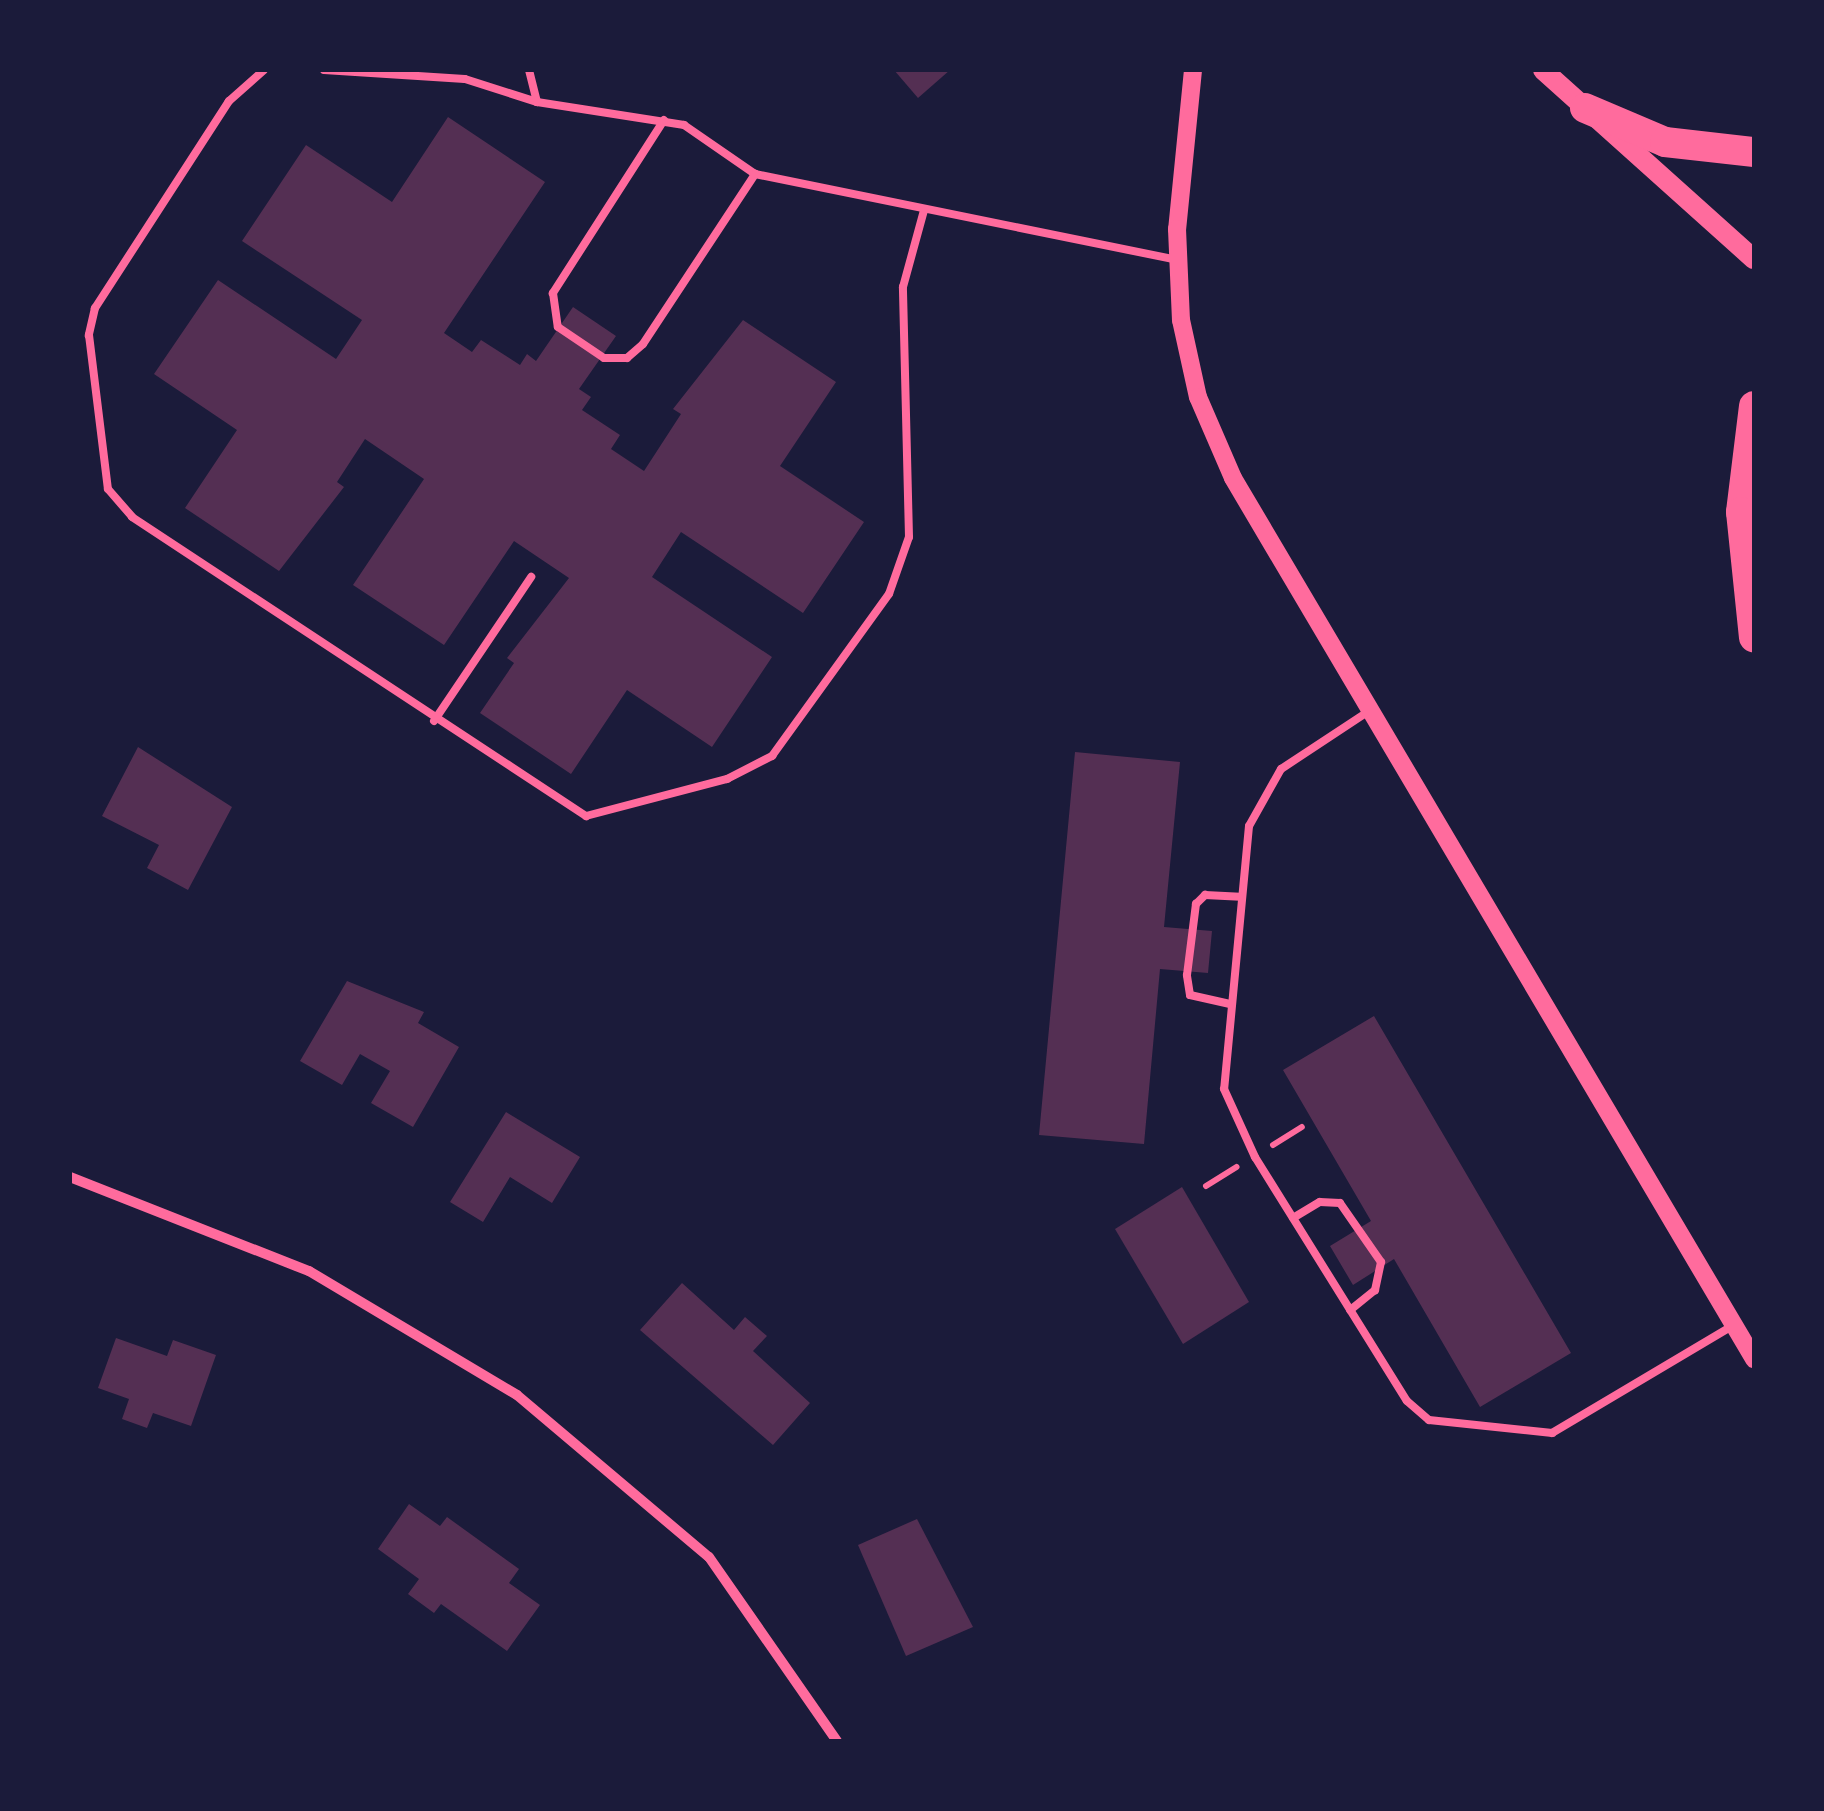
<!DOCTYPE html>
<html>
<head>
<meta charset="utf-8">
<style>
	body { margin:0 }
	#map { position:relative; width:1824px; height:1811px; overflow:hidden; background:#1b1b3a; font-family:Raleway,sans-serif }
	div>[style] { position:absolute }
	.building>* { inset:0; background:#542f53 }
	.path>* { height:6px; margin:-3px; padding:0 3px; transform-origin:3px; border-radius:3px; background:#ff6b9d }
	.service>* { height:8px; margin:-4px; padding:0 4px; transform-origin:4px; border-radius:4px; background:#ff6b9d }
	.minor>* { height:10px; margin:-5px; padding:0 5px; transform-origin:5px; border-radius:5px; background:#ff6b9d }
	.tertiary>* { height:18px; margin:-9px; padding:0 9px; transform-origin:9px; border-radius:9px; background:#ff6b9d }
	.secondary>* { height:20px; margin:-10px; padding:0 10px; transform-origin:10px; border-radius:10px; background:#ff6b9d }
	.motorway>* { height:30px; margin:-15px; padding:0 15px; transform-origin:15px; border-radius:15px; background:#ff6b9d }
	span { translate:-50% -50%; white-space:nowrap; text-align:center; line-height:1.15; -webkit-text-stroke:10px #1b1b3a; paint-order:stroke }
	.frame { position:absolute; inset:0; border:72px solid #1b1b3a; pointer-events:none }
</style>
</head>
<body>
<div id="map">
	<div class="building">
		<div style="clip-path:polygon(894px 70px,950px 70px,918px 98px)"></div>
		<div style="clip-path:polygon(448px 117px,545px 182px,444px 333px,472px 352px,481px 340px,520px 365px,527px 354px,536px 361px,573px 307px,616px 336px,579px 389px,591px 397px,582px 410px,620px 435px,611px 449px,644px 471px,681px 414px,673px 409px,743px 320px,836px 382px,780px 466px,864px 522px,803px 613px,681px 532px,652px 577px,772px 657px,712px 747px,627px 690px,571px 774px,480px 713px,514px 663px,507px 658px,569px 578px,514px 541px,444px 645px,353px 585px,424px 479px,365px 439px,337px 482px,344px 487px,279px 571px,185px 508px,237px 430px,154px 374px,218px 280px,336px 359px,362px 320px,242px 241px,306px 145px,392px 202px)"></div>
		<div style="clip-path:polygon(138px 747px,232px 807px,188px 890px,147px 868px,159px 845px,102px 816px)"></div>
		<div style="clip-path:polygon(1075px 752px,1180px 762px,1164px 927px,1212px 931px,1208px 973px,1160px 969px,1144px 1144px,1039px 1135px)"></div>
		<div style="clip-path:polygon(347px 981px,424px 1012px,418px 1023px,459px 1047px,413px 1127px,371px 1103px,390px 1071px,360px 1054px,342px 1085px,300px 1061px)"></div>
		<div style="clip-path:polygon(1374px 1016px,1571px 1353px,1480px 1407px,1394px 1259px,1353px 1285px,1330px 1246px,1371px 1221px,1283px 1070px)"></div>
		<div style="clip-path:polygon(506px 1112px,580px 1157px,552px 1203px,510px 1177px,483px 1222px,450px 1202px)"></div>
		<div style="clip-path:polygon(1182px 1187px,1249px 1302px,1183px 1344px,1115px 1229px)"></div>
		<div style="clip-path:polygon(682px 1283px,734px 1330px,745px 1317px,767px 1336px,753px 1351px,810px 1403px,773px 1445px,640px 1330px)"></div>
		<div style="clip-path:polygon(116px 1338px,167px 1356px,173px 1340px,216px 1355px,191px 1426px,153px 1413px,147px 1428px,122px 1419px,129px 1399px,98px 1388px)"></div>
		<div style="clip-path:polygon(409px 1504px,440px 1526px,447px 1517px,519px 1569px,509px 1583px,540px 1605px,507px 1651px,441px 1604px,434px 1613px,408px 1594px,419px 1579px,378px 1549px)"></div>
		<div style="clip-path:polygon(917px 1519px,973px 1627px,906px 1656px,858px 1545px)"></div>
	</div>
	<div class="path">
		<div style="left:1273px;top:1145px;width:34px;rotate:-32deg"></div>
		<div style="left:1206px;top:1186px;width:36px;rotate:-32deg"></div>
	</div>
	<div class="service">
		<div style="left:264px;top:70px;width:47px;rotate:138.5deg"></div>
		<div style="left:229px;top:101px;width:247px;rotate:122.9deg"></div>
		<div style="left:95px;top:308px;width:28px;rotate:103deg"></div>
		<div style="left:89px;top:335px;width:155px;rotate:83deg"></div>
		<div style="left:108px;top:489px;width:37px;rotate:49deg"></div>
		<div style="left:132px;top:517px;width:544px;rotate:33.37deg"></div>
		<div style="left:586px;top:816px;width:146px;rotate:-14.7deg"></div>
		<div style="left:727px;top:779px;width:51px;rotate:-27.1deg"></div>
		<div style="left:772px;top:756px;width:200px;rotate:-54.2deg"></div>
		<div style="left:889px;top:594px;width:60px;rotate:-70.7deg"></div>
		<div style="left:909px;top:537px;width:250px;rotate:-91.4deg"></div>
		<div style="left:903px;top:287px;width:80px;rotate:-74.7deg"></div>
		<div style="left:324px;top:70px;width:141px;rotate:3.7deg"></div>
		<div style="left:465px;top:79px;width:76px;rotate:17.7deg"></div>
		<div style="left:529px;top:70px;width:33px;rotate:76deg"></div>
		<div style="left:537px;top:102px;width:149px;rotate:8.9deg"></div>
		<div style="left:684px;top:125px;width:86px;rotate:34.6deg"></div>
		<div style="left:755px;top:174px;width:432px;rotate:11.5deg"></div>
		<div style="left:664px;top:120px;width:206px;rotate:122.7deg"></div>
		<div style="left:553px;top:293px;width:34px;rotate:82deg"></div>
		<div style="left:558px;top:327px;width:55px;rotate:34deg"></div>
		<div style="left:604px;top:358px;width:23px"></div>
		<div style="left:627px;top:358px;width:21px;rotate:-41deg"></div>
		<div style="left:643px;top:344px;width:204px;rotate:-56.6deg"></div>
		<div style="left:1369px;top:711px;width:105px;rotate:146.6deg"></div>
		<div style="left:1281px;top:769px;width:65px;rotate:119.3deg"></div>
		<div style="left:1249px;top:826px;width:264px;rotate:95.4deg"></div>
		<div style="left:1224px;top:1089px;width:75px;rotate:65.5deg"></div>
		<div style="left:1255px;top:1157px;width:287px;rotate:58.1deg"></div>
		<div style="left:1407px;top:1401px;width:29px;rotate:41deg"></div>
		<div style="left:1429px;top:1420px;width:124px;rotate:6deg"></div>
		<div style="left:1552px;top:1433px;width:212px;rotate:-30.7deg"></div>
		<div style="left:434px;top:721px;width:174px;rotate:-56deg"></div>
		<div style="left:1230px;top:1004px;width:41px;rotate:-167.3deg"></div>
		<div style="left:1190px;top:995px;width:20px;rotate:-99deg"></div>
		<div style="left:1187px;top:975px;width:72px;rotate:-82.8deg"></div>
		<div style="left:1196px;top:904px;width:13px;rotate:-45deg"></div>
		<div style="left:1205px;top:895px;width:35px;rotate:3deg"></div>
		<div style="left:1293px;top:1218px;width:31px;rotate:-31deg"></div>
		<div style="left:1320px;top:1202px;width:20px;rotate:3deg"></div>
		<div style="left:1340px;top:1203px;width:72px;rotate:55.2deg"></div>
		<div style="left:1381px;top:1262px;width:29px;rotate:102deg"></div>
		<div style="left:1375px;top:1290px;width:32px;rotate:141deg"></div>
	</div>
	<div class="minor">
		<div style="left:70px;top:1177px;width:257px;rotate:21.5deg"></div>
		<div style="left:309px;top:1271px;width:242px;rotate:30.8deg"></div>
		<div style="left:517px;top:1395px;width:251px;rotate:40.2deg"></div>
		<div style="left:709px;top:1557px;width:224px;rotate:55.2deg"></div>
	</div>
	<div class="tertiary">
		<div style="left:1193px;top:70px;width:160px;rotate:95.7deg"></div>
		<div style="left:1177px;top:229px;width:91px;rotate:87.5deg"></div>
		<div style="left:1181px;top:320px;width:79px;rotate:77.6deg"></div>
		<div style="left:1198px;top:397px;width:88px;rotate:66.6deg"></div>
		<div style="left:1233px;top:478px;width:1024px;rotate:59.4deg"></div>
	</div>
	<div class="secondary">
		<div style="left:1543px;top:70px;width:283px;rotate:41.9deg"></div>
	</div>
	<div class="motorway">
		<div style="left:1585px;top:108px;width:87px;rotate:23deg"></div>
		<div style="left:1665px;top:142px;width:90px;rotate:6.4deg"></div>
		<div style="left:1754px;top:406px;width:107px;rotate:97deg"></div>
		<div style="left:1741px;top:512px;width:126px;rotate:84.1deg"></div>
	</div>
	<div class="frame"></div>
</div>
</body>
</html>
